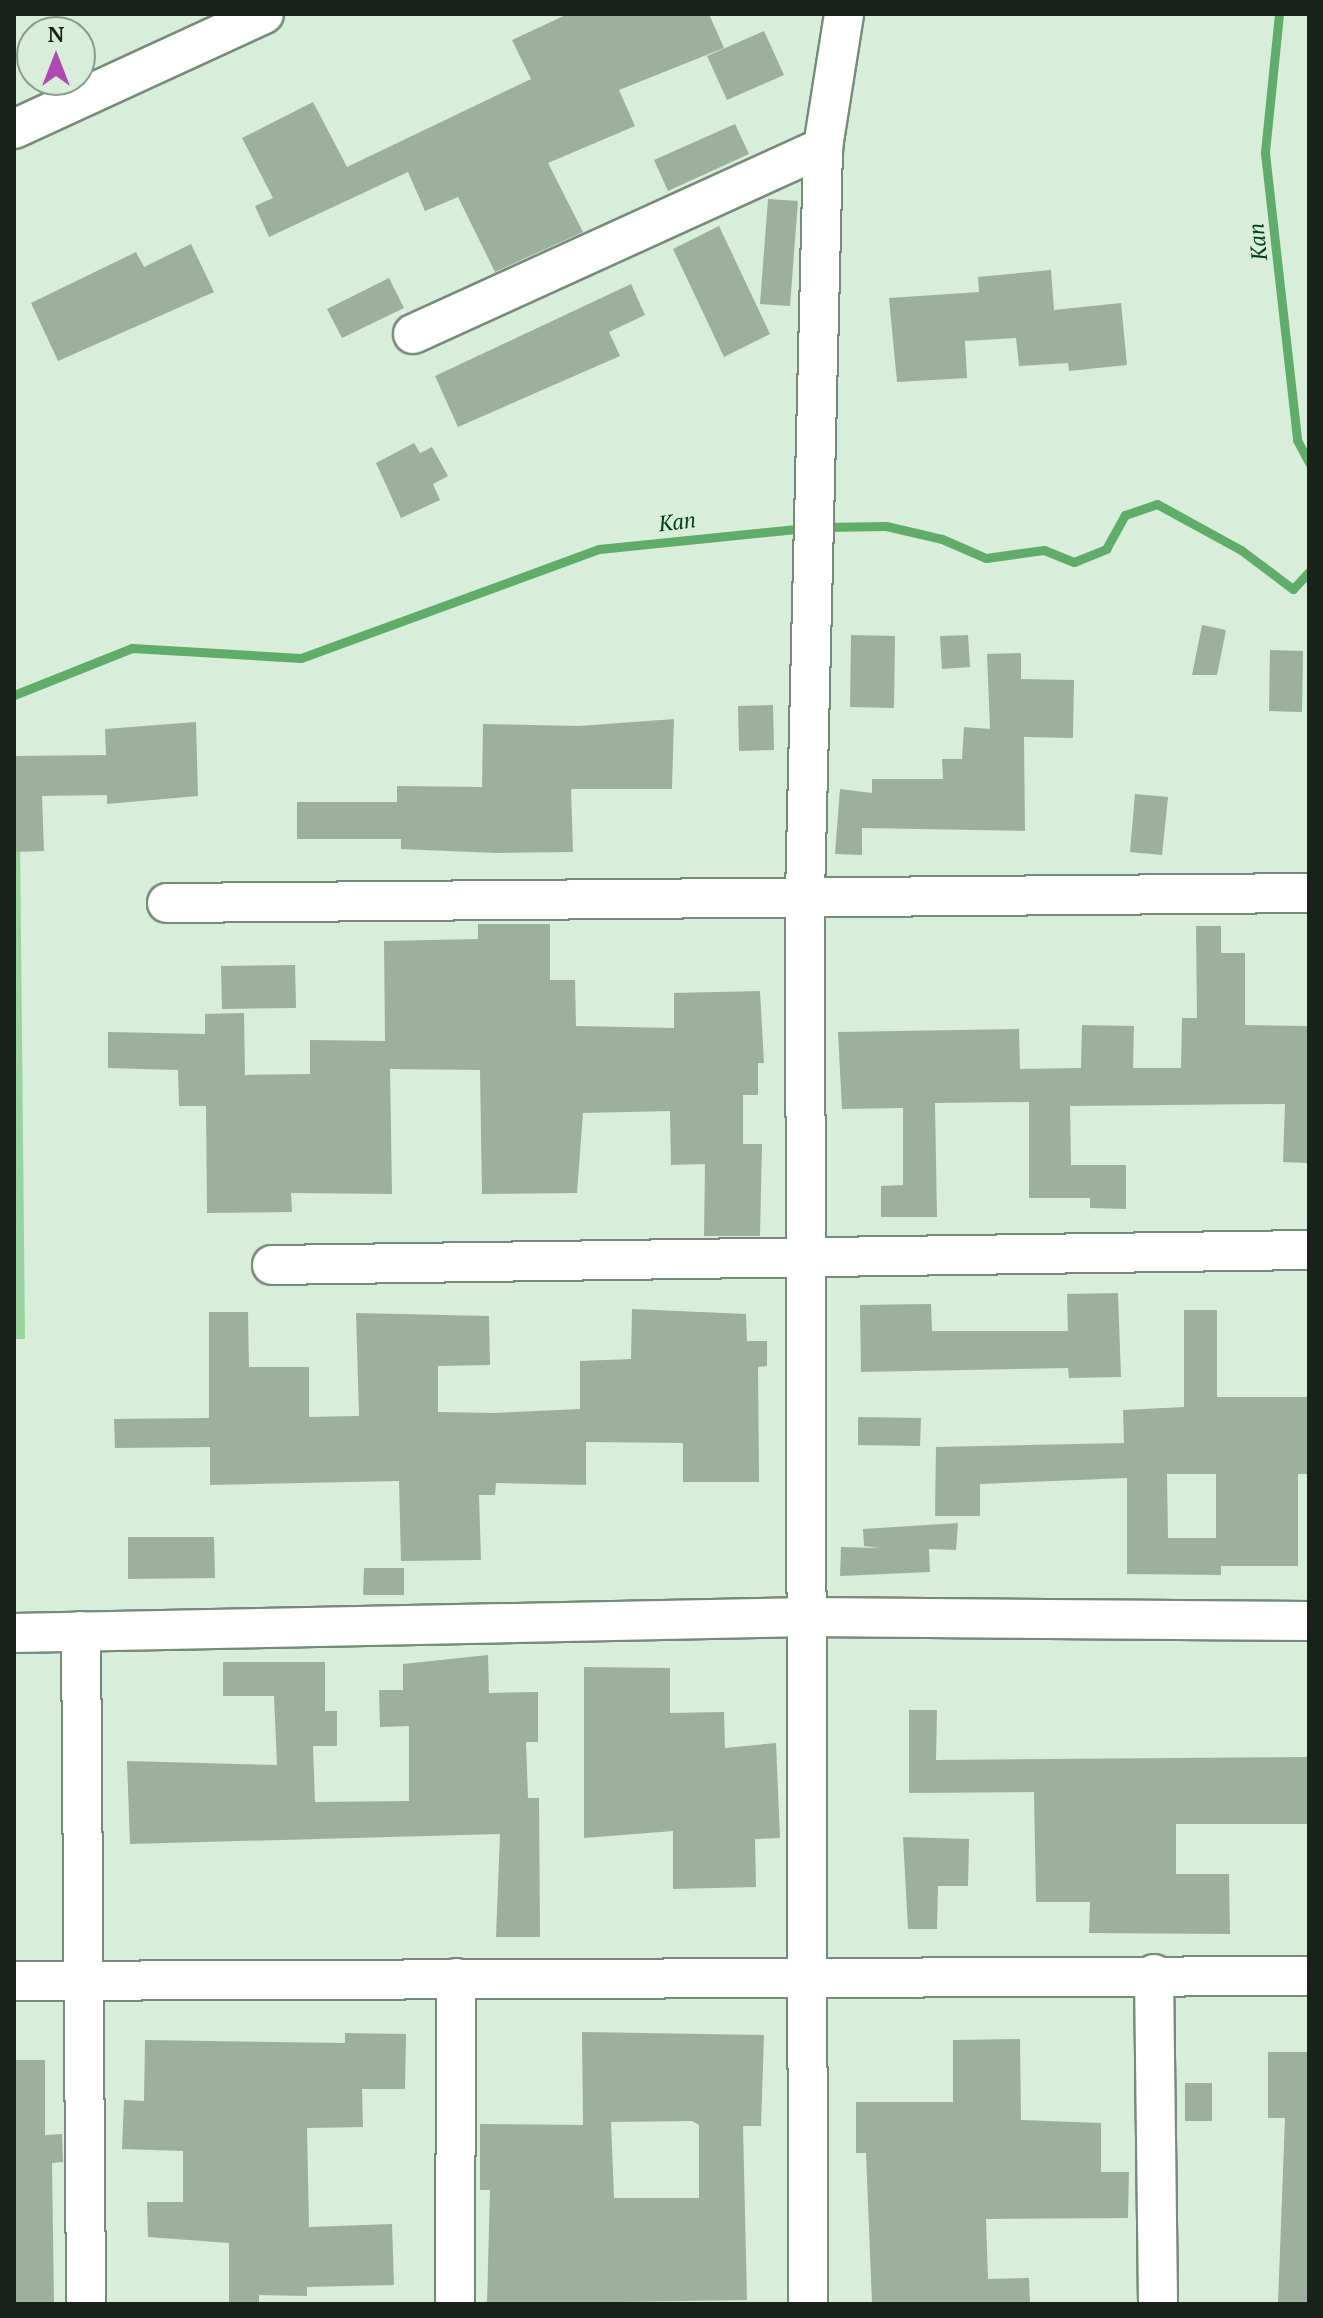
<!DOCTYPE html>
<html>
<head>
<meta charset="utf-8">
<style>
	body { margin:0 }
	#map { position:relative; width:1323px; height:2318px; overflow:hidden; background:#d8edda; font-family:"PT Serif",serif }
	div>[style] { position:absolute }
	.green>* { inset:0; background:#97d49e }
	.stream>* { height:9px; margin:-4.5px; padding:0 4.5px; transform-origin:4.5px; border-radius:4.5px; background:#60ac6b }
	.building>* { inset:0; background:#9db09e }
	.roads { filter:drop-shadow(2px 0 #788b7a) drop-shadow(-2px 0 #788b7a) drop-shadow(0 2px #788b7a) drop-shadow(0 -2px #788b7a) }
	.minor>* { height:38px; margin:-19px; padding:0 19px; transform-origin:19px; border-radius:19px; background:#fff }
	span { translate:-50% -50%; white-space:nowrap; text-align:center; line-height:1.15; -webkit-text-stroke:6px #d8edda; paint-order:stroke }
	.water-label { font-size:22px; color:#013c12; font-style:italic }
	.frame { position:absolute; inset:0; border:16px solid #1a211a; pointer-events:none }
	.north { position:absolute; left:16px; top:16px; width:80px; height:80px; box-sizing:border-box; background:#d8edda; border:2px solid #8c9b8d; border-radius:50%; rotate:0deg; font-size:22px; font-weight:700; line-height:32px; text-align:center; color:#1a211a }
	.north::after { content:''; display:block; margin:auto; width:28px; height:36px; background:#ad4bb2; clip-path:polygon(50% 0,100% 100%,50% 72%,0 100%) }
</style>
</head>
<body>
<div id="map">
	<div class="green">
		<div style="clip-path:polygon(14px 830px,20px 839px,25px 1339px,14px 1339px)"></div>
	</div>
	<div class="stream">
		<div style="left:1279px;top:14px;width:140px;rotate:95.8deg"></div>
		<div style="left:1265px;top:153px;width:289px;rotate:83.6deg"></div>
		<div style="left:1297px;top:440px;width:26px;rotate:62deg"></div>
		<div style="left:823px;top:527px;width:63px;rotate:-0.9deg"></div>
		<div style="left:886px;top:526px;width:57px;rotate:13.1deg"></div>
		<div style="left:942px;top:539px;width:48px;rotate:23.4deg"></div>
		<div style="left:986px;top:558px;width:59px;rotate:-7.9deg"></div>
		<div style="left:1044px;top:550px;width:32px;rotate:22deg"></div>
		<div style="left:1074px;top:562px;width:35px;rotate:-22deg"></div>
		<div style="left:1106px;top:549px;width:39px;rotate:-61deg"></div>
		<div style="left:1125px;top:515px;width:34px;rotate:-19deg"></div>
		<div style="left:1157px;top:504px;width:96px;rotate:28.7deg"></div>
		<div style="left:1241px;top:550px;width:65px;rotate:36.9deg"></div>
		<div style="left:1293px;top:589px;width:23px;rotate:-47deg"></div>
		<div style="left:14px;top:695px;width:127px;rotate:-21.7deg"></div>
		<div style="left:132px;top:648px;width:169px;rotate:3.4deg"></div>
		<div style="left:301px;top:658px;width:317px;rotate:-20.1deg"></div>
		<div style="left:599px;top:549px;width:206px;rotate:-5.8deg"></div>
	</div>
	<div class="building">
		<div style="clip-path:polygon(568px 14px,709px 14px,724px 48px,619px 90px,635px 126px,548px 163px,583px 232px,495px 272px,458px 197px,425px 211px,408px 172px,269px 237px,255px 206px,273px 198px,242px 138px,313px 102px,347px 167px,531px 79px,512px 40px)"></div>
		<div style="clip-path:polygon(764px 31px,784px 75px,727px 100px,707px 56px)"></div>
		<div style="clip-path:polygon(735px 124px,749px 154px,668px 191px,654px 160px)"></div>
		<div style="clip-path:polygon(768px 199px,798px 201px,790px 306px,760px 304px)"></div>
		<div style="clip-path:polygon(719px 226px,770px 334px,724px 357px,673px 249px)"></div>
		<div style="clip-path:polygon(191px 244px,214px 292px,58px 361px,31px 303px,136px 252px,144px 267px)"></div>
		<div style="clip-path:polygon(1051px 270px,1054px 310px,1121px 303px,1127px 365px,1069px 371px,1068px 363px,1019px 366px,1016px 338px,965px 341px,967px 378px,897px 382px,889px 298px,979px 292px,978px 277px)"></div>
		<div style="clip-path:polygon(389px 278px,404px 308px,342px 338px,327px 309px)"></div>
		<div style="clip-path:polygon(631px 284px,645px 315px,609px 332px,620px 356px,458px 427px,435px 376px)"></div>
		<div style="clip-path:polygon(414px 443px,420px 453px,432px 447px,448px 476px,433px 484px,440px 500px,401px 518px,376px 463px)"></div>
		<div style="clip-path:polygon(1202px 625px,1226px 630px,1217px 675px,1192px 675px)"></div>
		<div style="clip-path:polygon(851px 635px,895px 636px,894px 708px,850px 707px)"></div>
		<div style="clip-path:polygon(968px 635px,970px 667px,942px 669px,940px 636px)"></div>
		<div style="clip-path:polygon(1270px 650px,1303px 651px,1302px 712px,1269px 711px)"></div>
		<div style="clip-path:polygon(1021px 653px,1021px 679px,1074px 680px,1073px 738px,1024px 737px,1025px 831px,862px 828px,862px 855px,835px 854px,840px 789px,872px 793px,872px 779px,943px 779px,942px 759px,962px 759px,964px 727px,990px 729px,987px 654px)"></div>
		<div style="clip-path:polygon(773px 705px,774px 750px,739px 751px,738px 706px)"></div>
		<div style="clip-path:polygon(674px 719px,672px 789px,571px 789px,573px 852px,496px 853px,401px 849px,401px 839px,297px 839px,297px 802px,397px 802px,397px 786px,482px 787px,483px 724px,579px 726px)"></div>
		<div style="clip-path:polygon(196px 722px,198px 796px,107px 804px,107px 795px,42px 796px,44px 851px,14px 852px,14px 756px,106px 755px,105px 729px)"></div>
		<div style="clip-path:polygon(1135px 794px,1168px 797px,1162px 855px,1130px 852px)"></div>
		<div style="clip-path:polygon(478px 924px,550px 924px,550px 980px,575px 980px,576px 1026px,674px 1028px,674px 993px,760px 991px,764px 1063px,758px 1063px,758px 1095px,743px 1095px,743px 1144px,762px 1144px,760px 1236px,704px 1236px,705px 1164px,671px 1165px,670px 1111px,583px 1113px,577px 1193px,482px 1194px,480px 1070px,390px 1069px,392px 1194px,291px 1193px,292px 1212px,207px 1213px,206px 1106px,179px 1106px,178px 1070px,108px 1068px,108px 1032px,205px 1034px,205px 1014px,244px 1013px,245px 1075px,310px 1074px,310px 1040px,385px 1041px,384px 941px,478px 939px)"></div>
		<div style="clip-path:polygon(1196px 926px,1221px 926px,1221px 953px,1245px 953px,1245px 1025px,1307px 1026px,1309px 1163px,1283px 1162px,1285px 1104px,1070px 1106px,1071px 1165px,1126px 1165px,1126px 1209px,1090px 1208px,1090px 1198px,1029px 1198px,1029px 1102px,935px 1103px,937px 1217px,881px 1217px,881px 1186px,903px 1185px,903px 1108px,842px 1109px,838px 1032px,1019px 1029px,1020px 1069px,1081px 1068px,1082px 1025px,1134px 1026px,1133px 1068px,1181px 1068px,1182px 1018px,1197px 1018px)"></div>
		<div style="clip-path:polygon(295px 965px,296px 1008px,222px 1009px,221px 966px)"></div>
		<div style="clip-path:polygon(1118px 1293px,1121px 1377px,1069px 1378px,1068px 1368px,861px 1372px,860px 1305px,931px 1304px,932px 1331px,1068px 1331px,1067px 1294px)"></div>
		<div style="clip-path:polygon(632px 1309px,746px 1314px,747px 1341px,767px 1341px,767px 1366px,758px 1367px,759px 1482px,683px 1482px,683px 1443px,586px 1442px,586px 1485px,496px 1483px,495px 1495px,479px 1495px,481px 1560px,401px 1561px,399px 1481px,210px 1485px,210px 1447px,115px 1448px,114px 1419px,209px 1418px,209px 1312px,248px 1312px,249px 1367px,309px 1367px,309px 1417px,359px 1416px,356px 1313px,489px 1316px,490px 1365px,438px 1366px,438px 1412px,494px 1413px,580px 1409px,580px 1361px,631px 1359px)"></div>
		<div style="clip-path:polygon(evenodd,1184px 1310px,1217px 1310px,1217px 1397px,1309px 1397px,1309px 1474px,1298px 1474px,1298px 1566px,1221px 1566px,1221px 1575px,1127px 1574px,1127px 1478px,980px 1484px,980px 1516px,935px 1516px,936px 1447px,1124px 1443px,1123px 1410px,1184px 1407px,1184px 1310px,1167px 1474px,1216px 1474px,1216px 1538px,1168px 1538px,1167px 1474px)"></div>
		<div style="clip-path:polygon(858px 1417px,921px 1418px,920px 1446px,858px 1445px)"></div>
		<div style="clip-path:polygon(958px 1523px,956px 1550px,929px 1549px,930px 1572px,840px 1576px,841px 1547px,880px 1548px,864px 1546px,863px 1529px)"></div>
		<div style="clip-path:polygon(128px 1537px,214px 1537px,215px 1578px,128px 1579px)"></div>
		<div style="clip-path:polygon(364px 1568px,404px 1568px,404px 1595px,363px 1595px)"></div>
		<div style="clip-path:polygon(488px 1655px,489px 1693px,538px 1692px,538px 1742px,526px 1742px,528px 1798px,539px 1798px,540px 1937px,496px 1937px,500px 1834px,130px 1844px,127px 1761px,277px 1765px,274px 1696px,223px 1696px,223px 1662px,325px 1662px,325px 1711px,337px 1711px,337px 1746px,313px 1746px,315px 1802px,409px 1801px,409px 1726px,380px 1727px,379px 1690px,403px 1690px,403px 1664px)"></div>
		<div style="clip-path:polygon(584px 1667px,670px 1668px,670px 1713px,724px 1712px,725px 1748px,776px 1743px,780px 1838px,755px 1839px,756px 1887px,673px 1889px,673px 1831px,584px 1838px)"></div>
		<div style="clip-path:polygon(909px 1710px,937px 1710px,936px 1760px,1308px 1757px,1309px 1824px,1176px 1824px,1176px 1874px,1229px 1874px,1230px 1934px,1089px 1933px,1090px 1902px,1036px 1902px,1034px 1792px,909px 1793px)"></div>
		<div style="clip-path:polygon(903px 1837px,969px 1839px,968px 1886px,938px 1886px,937px 1929px,908px 1929px)"></div>
		<div style="clip-path:polygon(evenodd,582px 2032px,764px 2035px,761px 2126px,743px 2126px,747px 2300px,487px 2304px,490px 2190px,480px 2190px,480px 2124px,583px 2125px,582px 2032px,692px 2121px,699px 2125px,699px 2198px,614px 2198px,611px 2122px,692px 2121px)"></div>
		<div style="clip-path:polygon(345px 2033px,406px 2034px,405px 2089px,362px 2089px,363px 2127px,307px 2128px,309px 2227px,392px 2224px,394px 2285px,307px 2287px,307px 2296px,259px 2295px,259px 2304px,229px 2304px,229px 2243px,148px 2237px,147px 2202px,183px 2202px,183px 2151px,122px 2149px,124px 2100px,144px 2101px,145px 2040px,345px 2043px)"></div>
		<div style="clip-path:polygon(1020px 2039px,1021px 2120px,1101px 2123px,1101px 2172px,1129px 2172px,1128px 2218px,986px 2219px,988px 2279px,1029px 2278px,1030px 2303px,872px 2304px,866px 2153px,856px 2153px,856px 2102px,953px 2102px,953px 2040px)"></div>
		<div style="clip-path:polygon(1268px 2052px,1309px 2052px,1309px 2303px,1278px 2303px,1285px 2118px,1268px 2118px)"></div>
		<div style="clip-path:polygon(14px 2060px,45px 2060px,45px 2135px,62px 2134px,63px 2162px,52px 2163px,54px 2304px,15px 2304px)"></div>
		<div style="clip-path:polygon(1185px 2083px,1212px 2083px,1212px 2121px,1185px 2121px)"></div>
	</div>
	<div class="roads">
		<div class="minor">
			<div style="left:14px;top:129px;width:275px;rotate:-24.7deg"></div>
			<div style="left:413px;top:334px;width:451px;rotate:-24.5deg"></div>
			<div style="left:167px;top:903px;width:1142px;rotate:-0.5deg"></div>
			<div style="left:272px;top:1265px;width:1037px;rotate:-0.83deg"></div>
			<div style="left:81px;top:1631px;width:673px;rotate:89.57deg"></div>
			<div style="left:14px;top:1633px;width:794px;rotate:-1.15deg"></div>
			<div style="left:808px;top:1617px;width:501px;rotate:0.46deg"></div>
			<div style="left:1154px;top:1974px;width:330px;rotate:89.3deg"></div>
			<div style="left:14px;top:1981px;width:1295px;rotate:-0.22deg"></div>
			<div style="left:455px;top:2304px;width:326px;rotate:-89.8deg"></div>
			<div style="left:808px;top:2304px;width:1409px;rotate:-90.12deg"></div>
			<div style="left:805px;top:895px;width:748px;rotate:-88.62deg"></div>
			<div style="left:823px;top:147px;width:135px;rotate:-81deg"></div>
		</div>
	</div>
	<div class="water-label">
		<span style="left:1257px;top:242px;rotate:-96deg">Kan</span>
		<span style="left:677px;top:521px;rotate:-7deg">Kan</span>
	</div>
	<div class="frame"></div>
	<div class="north">N</div>
</div>
</body>
</html>
